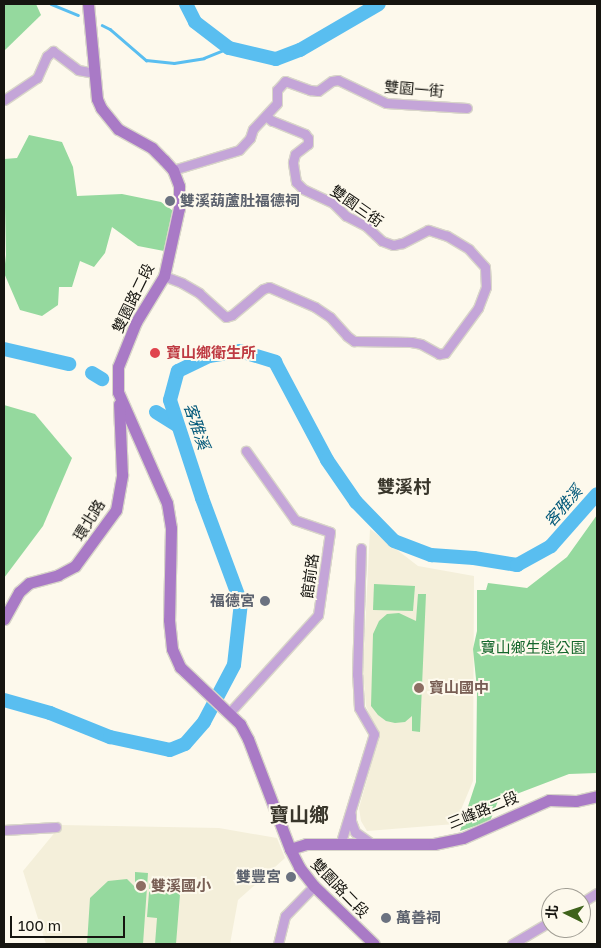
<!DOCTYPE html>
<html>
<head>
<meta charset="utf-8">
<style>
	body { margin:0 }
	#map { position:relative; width:601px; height:948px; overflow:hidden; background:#fdf9ec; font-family:"Golos Text","Noto Sans TC",sans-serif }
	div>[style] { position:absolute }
	.built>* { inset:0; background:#f4efda }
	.green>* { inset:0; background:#95d99e }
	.stream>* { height:2.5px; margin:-1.25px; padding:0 1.25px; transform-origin:1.25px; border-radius:1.25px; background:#59bef0 }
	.river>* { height:14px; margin:-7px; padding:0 7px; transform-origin:7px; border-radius:7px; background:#59bef0 }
	.roads { filter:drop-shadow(1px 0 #d8d5c9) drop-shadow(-1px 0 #d8d5c9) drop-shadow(0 1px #d8d5c9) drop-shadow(0 -1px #d8d5c9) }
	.street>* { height:9px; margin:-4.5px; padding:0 4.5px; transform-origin:4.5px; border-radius:4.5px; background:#c4a5d8 }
	.secondary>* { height:11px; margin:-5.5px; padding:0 5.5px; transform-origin:5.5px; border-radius:5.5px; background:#a97ac6 }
	.dots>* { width:14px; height:14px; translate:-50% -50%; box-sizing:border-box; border:2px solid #fdf9ec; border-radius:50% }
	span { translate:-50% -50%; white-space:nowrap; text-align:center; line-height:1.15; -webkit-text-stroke:4px #fdf9ec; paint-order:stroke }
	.street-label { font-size:15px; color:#161510 }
	.worship-label { font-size:15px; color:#5b616d; font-weight:700 }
	.left { translate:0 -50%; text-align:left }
	.right { translate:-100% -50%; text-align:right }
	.health-label { font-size:15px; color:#be3a42; font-weight:700 }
	.park-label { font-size:15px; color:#14662b }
	.education-label { font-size:15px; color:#785e54; font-weight:700 }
	.water-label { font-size:16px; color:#025879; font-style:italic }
	.quarter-label { font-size:18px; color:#39362b; font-weight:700 }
	.district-label { font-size:20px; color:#39362b; font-weight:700 }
	.frame { position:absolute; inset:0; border:5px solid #161510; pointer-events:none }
	.north { position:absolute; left:541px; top:888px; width:50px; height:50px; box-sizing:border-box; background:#fdf9ec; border:1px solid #a19e94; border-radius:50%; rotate:274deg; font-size:14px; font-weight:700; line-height:20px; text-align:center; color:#161510 }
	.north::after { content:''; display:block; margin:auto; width:18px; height:22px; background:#3f631b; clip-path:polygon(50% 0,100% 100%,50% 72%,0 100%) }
	.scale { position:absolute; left:10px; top:916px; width:115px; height:22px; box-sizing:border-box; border:2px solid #161510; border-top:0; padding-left:6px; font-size:15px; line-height:18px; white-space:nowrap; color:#161510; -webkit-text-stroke:4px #fdf9ec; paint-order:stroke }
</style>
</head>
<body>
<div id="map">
	<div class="built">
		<div style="clip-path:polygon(370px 529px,418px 566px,474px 576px,473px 781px,455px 824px,367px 831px,361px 821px,359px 808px,379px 737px,366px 706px,363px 671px)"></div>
		<div style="clip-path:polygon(61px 825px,219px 828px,277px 838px,285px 858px,238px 900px,230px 944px,46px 944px,23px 871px)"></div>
	</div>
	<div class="green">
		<div style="clip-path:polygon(4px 4px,36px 4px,41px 15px,4px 51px)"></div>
		<div style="clip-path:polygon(29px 135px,62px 142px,73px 167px,77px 196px,122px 194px,161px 202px,176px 213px,164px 251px,138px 246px,112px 227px,105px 253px,94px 267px,80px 261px,72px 287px,59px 287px,58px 305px,42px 316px,20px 310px,4px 273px,6px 255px,4px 159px,17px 158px)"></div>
		<div style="clip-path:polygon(4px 405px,35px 414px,72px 458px,43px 526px,4px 578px)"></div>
		<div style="clip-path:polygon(597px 515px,597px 773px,569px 774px,498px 801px,490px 821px,460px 831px,476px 782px,477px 689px,473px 649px,477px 631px,477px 590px,486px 590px,488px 583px,527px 588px,567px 557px)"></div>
		<div style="clip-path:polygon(374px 584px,415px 586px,413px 611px,373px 610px)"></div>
		<div style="clip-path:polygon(418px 594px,426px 594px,420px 732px,412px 731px,412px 716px,405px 722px,395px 723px,386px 721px,378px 715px,371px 706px,373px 634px,379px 621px,387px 614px,399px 613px,416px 621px)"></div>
		<div style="clip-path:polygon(135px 872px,148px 873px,143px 944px,87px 944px,90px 898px,108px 881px,127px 879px,135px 887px)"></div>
		<div style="clip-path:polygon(150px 880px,181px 882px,176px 944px,155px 944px,157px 918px,147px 917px)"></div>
	</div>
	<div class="stream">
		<div style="left:51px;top:4px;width:29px;rotate:22deg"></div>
		<div style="left:102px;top:25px;width:9px;rotate:27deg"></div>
		<div style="left:110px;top:29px;width:48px;rotate:40.7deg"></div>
		<div style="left:146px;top:60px;width:28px;rotate:6deg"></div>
		<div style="left:174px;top:63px;width:30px;rotate:-9deg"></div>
		<div style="left:204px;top:58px;width:27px;rotate:-22deg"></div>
	</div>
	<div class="river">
		<div style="left:186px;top:4px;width:20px;rotate:63deg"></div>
		<div style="left:195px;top:22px;width:43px;rotate:37.4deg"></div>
		<div style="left:229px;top:48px;width:48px;rotate:13.2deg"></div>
		<div style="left:276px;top:59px;width:26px;rotate:-21deg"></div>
		<div style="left:300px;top:50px;width:91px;rotate:-30.2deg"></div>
		<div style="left:4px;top:349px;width:67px;rotate:13deg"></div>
		<div style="left:92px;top:373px;width:12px;rotate:31deg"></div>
		<div style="left:156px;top:412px;width:25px;rotate:32deg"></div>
		<div style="left:4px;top:700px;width:48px;rotate:15.8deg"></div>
		<div style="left:50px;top:713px;width:65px;rotate:21.8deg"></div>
		<div style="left:110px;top:737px;width:61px;rotate:12.2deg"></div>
		<div style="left:170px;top:750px;width:16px;rotate:-22deg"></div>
		<div style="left:185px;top:744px;width:29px;rotate:-49deg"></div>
		<div style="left:204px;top:722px;width:64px;rotate:-62.2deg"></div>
		<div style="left:234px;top:665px;width:62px;rotate:-83.6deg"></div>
		<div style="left:241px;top:603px;width:112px;rotate:-110.4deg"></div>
		<div style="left:202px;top:498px;width:103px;rotate:-108.1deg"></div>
		<div style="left:170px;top:400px;width:30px;rotate:-75deg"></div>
		<div style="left:178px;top:371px;width:34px;rotate:-26deg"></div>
		<div style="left:209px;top:356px;width:31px;rotate:-9deg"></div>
		<div style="left:240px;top:351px;width:37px;rotate:17deg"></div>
		<div style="left:275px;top:362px;width:111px;rotate:62deg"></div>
		<div style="left:327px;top:460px;width:51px;rotate:55.4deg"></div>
		<div style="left:356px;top:502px;width:54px;rotate:45.7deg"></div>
		<div style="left:394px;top:541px;width:40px;rotate:21deg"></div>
		<div style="left:431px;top:555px;width:43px;rotate:4deg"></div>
		<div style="left:474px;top:558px;width:44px;rotate:9.2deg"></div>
		<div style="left:517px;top:565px;width:39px;rotate:-29deg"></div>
		<div style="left:551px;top:546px;width:69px;rotate:-48.5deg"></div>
	</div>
	<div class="roads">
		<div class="street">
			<div style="left:4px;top:100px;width:40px;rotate:-34deg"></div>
			<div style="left:37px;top:78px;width:24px;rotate:-66deg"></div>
			<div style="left:47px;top:56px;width:8px;rotate:-40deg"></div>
			<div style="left:53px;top:51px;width:31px;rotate:37deg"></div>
			<div style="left:78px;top:70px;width:17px;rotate:10deg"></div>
			<div style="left:173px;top:170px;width:69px;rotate:-16.9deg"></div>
			<div style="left:239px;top:150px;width:16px;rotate:-47deg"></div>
			<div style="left:250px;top:138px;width:9px;rotate:-72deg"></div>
			<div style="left:253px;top:129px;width:35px;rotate:-47deg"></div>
			<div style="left:277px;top:103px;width:13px;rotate:-90deg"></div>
			<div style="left:277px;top:90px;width:12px;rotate:-48deg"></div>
			<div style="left:285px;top:81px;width:27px;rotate:20deg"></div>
			<div style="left:310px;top:90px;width:8px;rotate:7deg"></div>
			<div style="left:318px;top:91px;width:17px;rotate:-36deg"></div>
			<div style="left:332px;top:81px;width:6px;rotate:-9deg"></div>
			<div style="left:338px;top:80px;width:53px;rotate:25.6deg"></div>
			<div style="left:386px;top:103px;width:81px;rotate:3.5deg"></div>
			<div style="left:164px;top:276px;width:19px;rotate:21deg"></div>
			<div style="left:182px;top:283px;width:20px;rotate:30deg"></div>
			<div style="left:199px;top:293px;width:36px;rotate:42deg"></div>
			<div style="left:226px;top:317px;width:6px;rotate:-18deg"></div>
			<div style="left:232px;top:315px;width:40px;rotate:-40deg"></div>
			<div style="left:263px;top:289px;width:6px;rotate:-18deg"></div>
			<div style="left:269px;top:287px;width:50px;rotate:23.5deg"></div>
			<div style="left:315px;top:307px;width:18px;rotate:34deg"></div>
			<div style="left:330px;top:317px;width:25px;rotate:48deg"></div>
			<div style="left:347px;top:336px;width:9px;rotate:36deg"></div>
			<div style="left:354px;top:341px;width:57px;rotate:1deg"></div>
			<div style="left:411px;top:342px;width:10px;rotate:11deg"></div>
			<div style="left:421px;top:344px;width:21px;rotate:29deg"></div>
			<div style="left:439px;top:354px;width:6px;rotate:-9deg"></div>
			<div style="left:445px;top:353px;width:56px;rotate:-53.7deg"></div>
			<div style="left:478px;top:308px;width:22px;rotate:-69deg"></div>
			<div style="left:486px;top:287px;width:20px;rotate:-93deg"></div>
			<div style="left:485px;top:267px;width:24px;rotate:-132deg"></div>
			<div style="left:469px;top:249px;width:26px;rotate:-149deg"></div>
			<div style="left:447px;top:236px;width:20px;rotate:-162deg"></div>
			<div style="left:428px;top:230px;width:29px;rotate:153deg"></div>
			<div style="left:402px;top:243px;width:9px;rotate:167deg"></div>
			<div style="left:393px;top:245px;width:12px;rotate:-160deg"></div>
			<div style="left:382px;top:241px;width:22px;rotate:-137deg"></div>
			<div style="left:366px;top:226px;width:22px;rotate:-153deg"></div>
			<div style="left:346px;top:216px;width:18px;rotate:-135deg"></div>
			<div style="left:333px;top:203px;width:33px;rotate:-155deg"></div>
			<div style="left:303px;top:189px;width:10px;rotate:-135deg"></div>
			<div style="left:296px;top:182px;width:20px;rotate:-99deg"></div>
			<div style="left:293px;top:162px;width:8px;rotate:-76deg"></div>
			<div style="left:295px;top:154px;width:16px;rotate:-38deg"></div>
			<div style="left:308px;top:144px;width:6px;rotate:-90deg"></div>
			<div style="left:308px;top:138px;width:5px;rotate:-127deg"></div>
			<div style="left:305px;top:134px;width:35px;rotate:-158deg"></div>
			<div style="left:272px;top:121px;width:8px;rotate:-140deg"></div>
			<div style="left:230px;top:712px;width:131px;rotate:-47.8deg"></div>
			<div style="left:318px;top:615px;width:84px;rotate:-81.8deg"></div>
			<div style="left:330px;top:532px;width:37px;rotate:-161deg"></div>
			<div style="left:295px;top:520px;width:85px;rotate:-125.4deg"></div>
			<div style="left:351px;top:815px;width:6px;rotate:90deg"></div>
			<div style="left:351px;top:821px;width:12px;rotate:70deg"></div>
			<div style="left:355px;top:832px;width:19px;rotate:35deg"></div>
			<div style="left:4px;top:830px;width:52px;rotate:-3.3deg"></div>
			<div style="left:340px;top:845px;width:116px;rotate:-73deg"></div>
			<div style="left:374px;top:734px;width:30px;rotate:-120deg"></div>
			<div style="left:359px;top:708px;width:33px;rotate:-93deg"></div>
			<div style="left:357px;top:675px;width:127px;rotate:-88.2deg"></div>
			<div style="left:581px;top:903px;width:19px;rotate:-32deg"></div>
			<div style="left:278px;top:944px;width:29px;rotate:-76deg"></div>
			<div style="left:285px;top:916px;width:42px;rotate:-46deg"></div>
			<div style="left:512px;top:944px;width:45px;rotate:-30.5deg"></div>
		</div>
		<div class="secondary">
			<div style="left:88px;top:4px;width:95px;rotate:84.6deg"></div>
			<div style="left:97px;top:99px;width:10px;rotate:66deg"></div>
			<div style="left:101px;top:108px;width:27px;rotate:51deg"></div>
			<div style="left:118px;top:129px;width:39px;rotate:29deg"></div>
			<div style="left:152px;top:148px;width:17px;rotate:45deg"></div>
			<div style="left:164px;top:160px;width:13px;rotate:48deg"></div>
			<div style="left:173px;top:170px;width:17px;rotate:69deg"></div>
			<div style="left:179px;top:186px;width:22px;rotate:90deg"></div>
			<div style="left:179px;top:208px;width:70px;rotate:102.4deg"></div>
			<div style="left:164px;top:276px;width:54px;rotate:121.3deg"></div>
			<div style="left:136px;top:322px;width:48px;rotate:111.8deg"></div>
			<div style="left:118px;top:367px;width:25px;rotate:90deg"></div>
			<div style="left:118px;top:392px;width:121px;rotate:66.2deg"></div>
			<div style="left:167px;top:503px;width:25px;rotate:81deg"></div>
			<div style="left:171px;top:528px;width:92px;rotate:91.2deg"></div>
			<div style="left:169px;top:620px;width:29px;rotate:84deg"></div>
			<div style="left:172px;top:649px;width:20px;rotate:66deg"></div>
			<div style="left:180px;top:667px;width:83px;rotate:43.5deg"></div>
			<div style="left:240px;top:724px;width:17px;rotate:62deg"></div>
			<div style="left:248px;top:739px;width:118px;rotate:69.1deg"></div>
			<div style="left:290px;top:849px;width:20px;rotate:63deg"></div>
			<div style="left:299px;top:867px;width:24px;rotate:52deg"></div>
			<div style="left:314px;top:886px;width:83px;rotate:44deg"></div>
			<div style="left:4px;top:619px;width:31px;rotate:-61deg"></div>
			<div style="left:19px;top:592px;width:13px;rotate:-42deg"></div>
			<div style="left:29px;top:583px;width:30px;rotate:-15deg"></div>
			<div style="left:58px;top:575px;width:19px;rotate:-28deg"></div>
			<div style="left:75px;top:566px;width:69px;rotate:-53.8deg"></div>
			<div style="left:116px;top:510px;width:36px;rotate:-80deg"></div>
			<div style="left:122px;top:475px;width:71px;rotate:-92.4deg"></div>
			<div style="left:290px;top:849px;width:17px;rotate:-17deg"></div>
			<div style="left:306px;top:844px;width:128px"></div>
			<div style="left:434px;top:844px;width:30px;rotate:-12deg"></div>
			<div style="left:463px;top:838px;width:94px;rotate:-23.8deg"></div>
			<div style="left:549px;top:800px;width:27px;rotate:2deg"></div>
			<div style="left:576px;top:801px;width:22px;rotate:-13deg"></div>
		</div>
	</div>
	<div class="dots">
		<div style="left:170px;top:201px;background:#6b7280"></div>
		<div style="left:155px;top:353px;background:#e0444e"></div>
		<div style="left:265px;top:601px;background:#6b7280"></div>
		<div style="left:419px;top:688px;background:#8d6e63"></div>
		<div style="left:291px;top:877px;background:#6b7280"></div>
		<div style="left:141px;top:886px;background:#8d6e63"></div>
		<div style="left:386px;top:918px;background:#6b7280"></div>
	</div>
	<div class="street-label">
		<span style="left:414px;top:89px;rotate:5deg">雙園一街</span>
		<span style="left:357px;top:206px;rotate:35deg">雙園三街</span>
		<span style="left:133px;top:298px;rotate:-64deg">雙園路二段</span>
		<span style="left:89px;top:520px;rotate:-58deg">環北路</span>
		<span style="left:310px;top:576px;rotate:-82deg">館前路</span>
		<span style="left:483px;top:810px;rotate:-22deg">三峰路二段</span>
		<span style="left:340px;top:888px;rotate:46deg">雙園路二段</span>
	</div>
	<div class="worship-label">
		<span class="left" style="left:180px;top:201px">雙溪葫蘆肚福德祠</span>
		<span class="right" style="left:255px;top:601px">福德宮</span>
		<span class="right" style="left:281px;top:877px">雙豐宮</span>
		<span class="left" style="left:396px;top:918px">萬善祠</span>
	</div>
	<div class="health-label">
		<span class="left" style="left:166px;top:353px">寶山鄉衛生所</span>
	</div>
	<div class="park-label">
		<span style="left:533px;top:648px">寶山鄉生態公園</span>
	</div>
	<div class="education-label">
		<span class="left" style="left:429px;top:688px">寶山國中</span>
		<span class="left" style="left:151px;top:886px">雙溪國小</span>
	</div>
	<div class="water-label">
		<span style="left:197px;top:426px;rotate:71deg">客雅溪</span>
		<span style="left:563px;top:506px;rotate:-49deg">客雅溪</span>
	</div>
	<div class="quarter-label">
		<span style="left:404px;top:486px">雙溪村</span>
	</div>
	<div class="district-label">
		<span style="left:299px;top:814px">寶山鄉</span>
	</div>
	<div class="frame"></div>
	<div class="north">北</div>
	<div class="scale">100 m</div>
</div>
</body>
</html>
